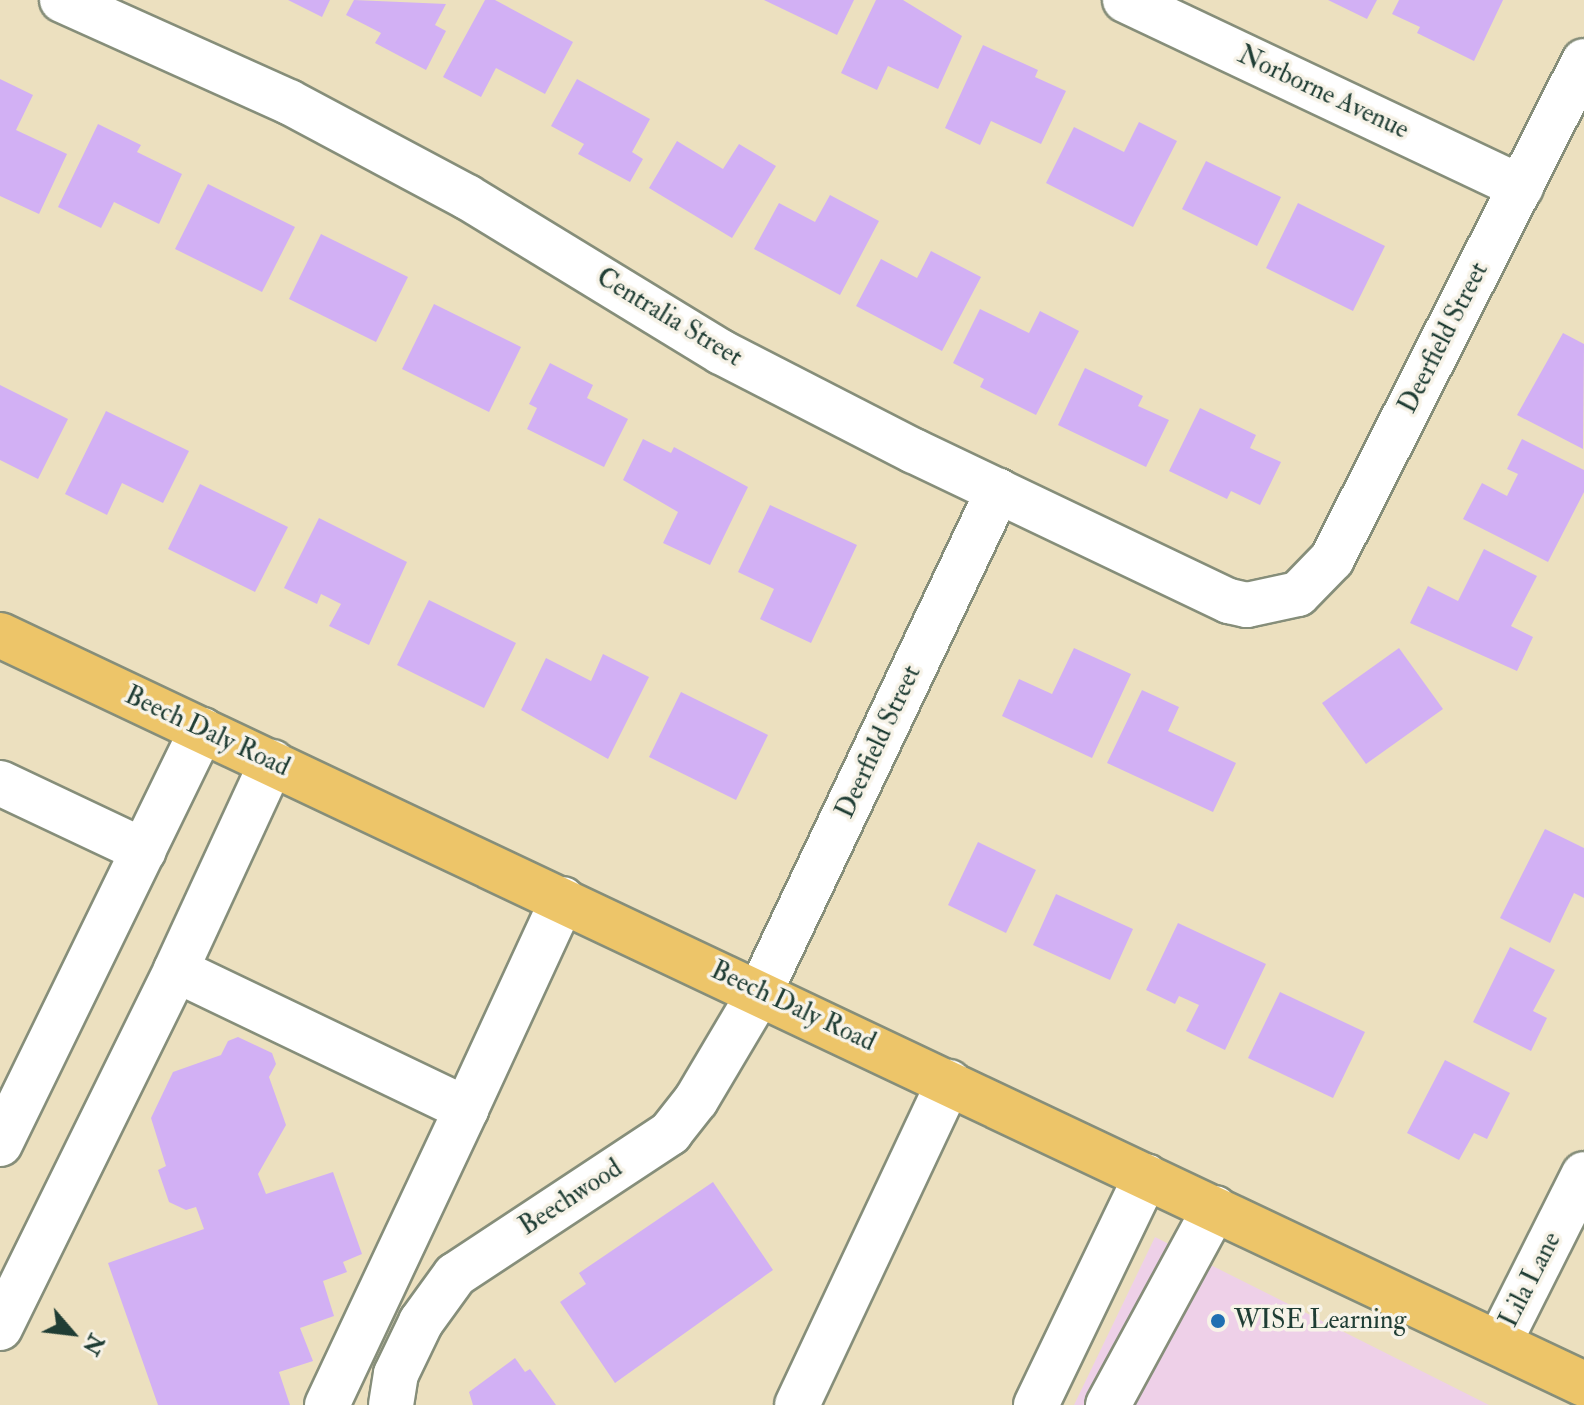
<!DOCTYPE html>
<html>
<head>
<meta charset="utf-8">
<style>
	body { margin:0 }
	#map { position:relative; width:1584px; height:1405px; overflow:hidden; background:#ece0bf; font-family:"IM FELL Double Pica",serif }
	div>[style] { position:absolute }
	.built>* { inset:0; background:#eed0e8 }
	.building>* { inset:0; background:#d2b0f4 }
	.roads { filter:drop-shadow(2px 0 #868e7a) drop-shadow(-2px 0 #868e7a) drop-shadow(0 2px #868e7a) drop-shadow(0 -2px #868e7a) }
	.minor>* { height:44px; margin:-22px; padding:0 22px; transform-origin:22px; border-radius:22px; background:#fff }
	.major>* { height:44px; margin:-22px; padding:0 22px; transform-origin:22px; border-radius:22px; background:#edc569 }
	.dots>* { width:22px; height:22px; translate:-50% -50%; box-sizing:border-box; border:4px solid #f7f3e8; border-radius:50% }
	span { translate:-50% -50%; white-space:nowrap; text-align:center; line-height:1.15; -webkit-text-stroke:7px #f7f3e8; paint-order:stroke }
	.street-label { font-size:26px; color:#1f3d34 }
	.poi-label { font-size:26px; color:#1f3d34 }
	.left { translate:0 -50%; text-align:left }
	.north { position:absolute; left:32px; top:1293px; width:80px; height:80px; -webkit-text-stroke:6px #f7f3e8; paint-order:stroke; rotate:118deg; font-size:22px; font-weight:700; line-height:32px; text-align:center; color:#1f3d34 }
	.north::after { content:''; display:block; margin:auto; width:28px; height:36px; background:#1f3d34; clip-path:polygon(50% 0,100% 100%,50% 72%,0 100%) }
</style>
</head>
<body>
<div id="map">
	<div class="built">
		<div style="clip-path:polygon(1155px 1237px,1489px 1405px,1074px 1405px)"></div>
	</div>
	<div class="building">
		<div style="clip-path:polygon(288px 0,330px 0,322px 17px)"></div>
		<div style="clip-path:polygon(354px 0,446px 4px,435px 25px,446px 31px,426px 70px,375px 43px,381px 33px,346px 15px)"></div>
		<div style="clip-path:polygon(485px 0,495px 0,573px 42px,545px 94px,496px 68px,481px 97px,443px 77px)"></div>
		<div style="clip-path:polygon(764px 0,854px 0,837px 35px)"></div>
		<div style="clip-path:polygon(876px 0,903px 0,962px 36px,938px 89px,888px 66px,877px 90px,841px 73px)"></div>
		<div style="clip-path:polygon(1328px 0,1377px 0,1367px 19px)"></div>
		<div style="clip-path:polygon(1399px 0,1503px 0,1474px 61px,1417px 33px,1420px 27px,1392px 14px)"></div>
		<div style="clip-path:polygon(983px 45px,1038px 70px,1035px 77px,1066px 91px,1041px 144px,991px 121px,980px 145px,945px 128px)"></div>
		<div style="clip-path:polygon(0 79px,33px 95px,16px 130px,67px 154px,39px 214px,0 196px)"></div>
		<div style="clip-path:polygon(577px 79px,650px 119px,632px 152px,643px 159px,630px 182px,578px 154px,584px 144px,551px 126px)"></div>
		<div style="clip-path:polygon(1139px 122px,1177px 141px,1133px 227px,1046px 183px,1074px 127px,1124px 152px)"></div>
		<div style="clip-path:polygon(98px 124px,141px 145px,137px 152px,182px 174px,159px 224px,114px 202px,101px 228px,58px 207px)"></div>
		<div style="clip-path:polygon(677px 141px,723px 169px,739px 144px,776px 166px,732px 238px,649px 188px)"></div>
		<div style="clip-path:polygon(1206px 161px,1281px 197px,1257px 246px,1182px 209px)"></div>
		<div style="clip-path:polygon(208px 184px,295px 227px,262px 292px,175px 249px)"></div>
		<div style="clip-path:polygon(830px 195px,879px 221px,840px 295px,754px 249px,779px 203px,815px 222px)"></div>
		<div style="clip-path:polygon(1298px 203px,1385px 246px,1353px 311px,1266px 268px)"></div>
		<div style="clip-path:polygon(321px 234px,408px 277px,376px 342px,289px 299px)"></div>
		<div style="clip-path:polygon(931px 251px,981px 277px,942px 351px,856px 306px,881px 259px,917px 278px)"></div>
		<div style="clip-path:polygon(434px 304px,521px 347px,489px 412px,402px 369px)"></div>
		<div style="clip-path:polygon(980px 309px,1029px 333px,1040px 311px,1079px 331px,1036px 415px,980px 387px,984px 379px,953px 363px)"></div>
		<div style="clip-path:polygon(1563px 333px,1584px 344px,1583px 449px,1517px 415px)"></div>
		<div style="clip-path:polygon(550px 363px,593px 385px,587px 398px,628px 419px,604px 467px,527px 429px,537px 408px,529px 404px)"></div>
		<div style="clip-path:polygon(1085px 368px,1143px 396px,1138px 406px,1169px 420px,1146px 467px,1058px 425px)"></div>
		<div style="clip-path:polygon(0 385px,68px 419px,38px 479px,0 460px)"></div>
		<div style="clip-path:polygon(1200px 408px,1256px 435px,1250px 448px,1281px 462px,1260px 505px,1231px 491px,1227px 499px,1169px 471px)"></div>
		<div style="clip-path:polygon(106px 411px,189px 451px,163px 503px,122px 483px,107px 515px,65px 494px)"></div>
		<div style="clip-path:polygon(643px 439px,671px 453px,674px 447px,748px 487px,710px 565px,663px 543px,678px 512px,623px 480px)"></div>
		<div style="clip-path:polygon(1522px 439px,1584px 470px,1584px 492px,1548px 562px,1463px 519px,1482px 483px,1507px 496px,1518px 474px,1507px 469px)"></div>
		<div style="clip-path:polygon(200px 484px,288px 527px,255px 592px,168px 549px)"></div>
		<div style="clip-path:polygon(770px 505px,857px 545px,811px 643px,760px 619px,774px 589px,738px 572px)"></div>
		<div style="clip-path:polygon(319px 518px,407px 562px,369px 645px,329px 626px,341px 604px,321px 594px,317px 604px,284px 588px)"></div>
		<div style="clip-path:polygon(1484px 549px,1537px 576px,1511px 626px,1533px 637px,1517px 671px,1410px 623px,1428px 586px,1458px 601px)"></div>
		<div style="clip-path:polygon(429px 600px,516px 643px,484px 708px,397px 665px)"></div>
		<div style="clip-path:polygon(1074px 648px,1131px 674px,1092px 758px,1002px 716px,1019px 679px,1052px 694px)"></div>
		<div style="clip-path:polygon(1399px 648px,1443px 709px,1366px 764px,1322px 703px)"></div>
		<div style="clip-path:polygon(603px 654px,649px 677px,608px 759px,521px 710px,546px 658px,591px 681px)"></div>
		<div style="clip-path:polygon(1142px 690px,1179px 707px,1168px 731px,1236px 763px,1213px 812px,1107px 763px)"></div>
		<div style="clip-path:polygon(681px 692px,768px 735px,736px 800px,649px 757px)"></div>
		<div style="clip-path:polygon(1545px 829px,1584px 848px,1584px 898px,1574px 893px,1550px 943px,1500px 918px)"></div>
		<div style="clip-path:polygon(978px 842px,1036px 870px,1006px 933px,948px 905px)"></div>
		<div style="clip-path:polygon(1056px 894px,1133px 929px,1110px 980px,1033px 945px)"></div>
		<div style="clip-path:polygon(1178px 923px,1266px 964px,1225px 1050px,1186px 1031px,1199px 1005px,1179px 996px,1175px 1004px,1146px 990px)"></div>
		<div style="clip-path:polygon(1510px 947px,1555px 970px,1533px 1011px,1547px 1018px,1531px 1051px,1473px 1022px)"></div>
		<div style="clip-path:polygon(1280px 992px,1365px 1032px,1333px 1098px,1248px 1058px)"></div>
		<div style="clip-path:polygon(238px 1037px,272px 1053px,276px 1064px,269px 1077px,286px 1125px,258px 1174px,266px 1194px,333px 1172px,362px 1254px,343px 1262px,347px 1272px,323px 1281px,334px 1316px,300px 1328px,313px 1361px,279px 1372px,290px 1405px,158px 1405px,108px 1263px,204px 1229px,196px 1207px,186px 1210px,169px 1202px,158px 1170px,166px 1166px,151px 1118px,173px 1072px,221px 1055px,228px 1041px)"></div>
		<div style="clip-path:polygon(1445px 1060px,1510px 1093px,1487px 1139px,1474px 1133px,1459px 1160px,1407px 1133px)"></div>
		<div style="clip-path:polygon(713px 1182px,773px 1270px,615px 1383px,560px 1302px,586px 1284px,579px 1273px)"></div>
		<div style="clip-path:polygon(515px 1358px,525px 1372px,530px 1369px,556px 1405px,473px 1405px,469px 1392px)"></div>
	</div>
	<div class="roads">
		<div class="minor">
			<div style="left:62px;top:0;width:249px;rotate:24.2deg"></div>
			<div style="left:289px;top:102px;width:202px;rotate:28.1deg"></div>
			<div style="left:467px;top:197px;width:298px;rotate:31.4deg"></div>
			<div style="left:721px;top:352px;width:217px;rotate:27.2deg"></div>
			<div style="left:914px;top:451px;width:349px;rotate:25.5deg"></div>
			<div style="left:1229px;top:601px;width:18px;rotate:13deg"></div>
			<div style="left:1247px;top:605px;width:52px;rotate:-12.2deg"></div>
			<div style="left:1298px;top:594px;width:49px;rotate:-45.8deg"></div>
			<div style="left:1332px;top:559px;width:558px;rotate:-63.16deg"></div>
			<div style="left:1125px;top:0;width:438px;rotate:25.3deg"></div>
			<div style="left:272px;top:762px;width:229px;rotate:114.8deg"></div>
			<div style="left:176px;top:970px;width:322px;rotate:25.6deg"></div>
			<div style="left:466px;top:1109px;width:231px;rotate:-65.2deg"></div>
			<div style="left:0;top:783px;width:159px;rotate:25.3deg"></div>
			<div style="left:0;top:1144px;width:461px;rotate:-64deg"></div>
			<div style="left:0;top:1328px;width:399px;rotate:-63.8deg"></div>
			<div style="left:1499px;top:1343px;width:189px;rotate:-63.3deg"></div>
			<div style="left:327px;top:1405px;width:327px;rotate:-64.8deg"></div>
			<div style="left:391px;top:1405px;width:31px;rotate:-81deg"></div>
			<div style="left:396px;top:1374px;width:58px;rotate:-64.3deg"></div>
			<div style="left:421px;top:1322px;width:58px;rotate:-54.1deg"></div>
			<div style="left:455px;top:1275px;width:258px;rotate:-33.4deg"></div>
			<div style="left:670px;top:1133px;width:42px;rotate:-51.8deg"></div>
			<div style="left:696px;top:1100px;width:126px;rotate:-59.3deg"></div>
			<div style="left:760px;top:992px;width:555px;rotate:-64.59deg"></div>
			<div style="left:797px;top:1405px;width:357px;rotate:-64.8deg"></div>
			<div style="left:1036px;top:1405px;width:254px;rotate:-64.3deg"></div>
			<div style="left:1108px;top:1405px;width:224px;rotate:-61.5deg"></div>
		</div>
		<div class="major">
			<div style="left:0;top:635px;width:1752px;rotate:25.31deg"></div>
		</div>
	</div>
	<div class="dots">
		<div style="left:1218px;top:1321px;background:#1f6fb2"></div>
	</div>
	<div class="street-label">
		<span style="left:1323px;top:93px;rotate:25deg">Norborne Avenue</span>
		<span style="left:669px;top:318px;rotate:31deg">Centralia Street</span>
		<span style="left:1444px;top:338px;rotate:-63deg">Deerfield Street</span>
		<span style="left:207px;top:732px;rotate:25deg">Beech Daly Road</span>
		<span style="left:879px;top:742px;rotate:-65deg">Deerfield Street</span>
		<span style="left:793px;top:1007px;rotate:25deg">Beech Daly Road</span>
		<span style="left:571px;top:1198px;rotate:-33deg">Beechwood</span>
		<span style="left:1531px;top:1280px;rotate:-63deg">Lila Lane</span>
	</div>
	<div class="poi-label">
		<span class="left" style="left:1234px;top:1321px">WISE Learning</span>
	</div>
	<div class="north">N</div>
</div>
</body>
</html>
